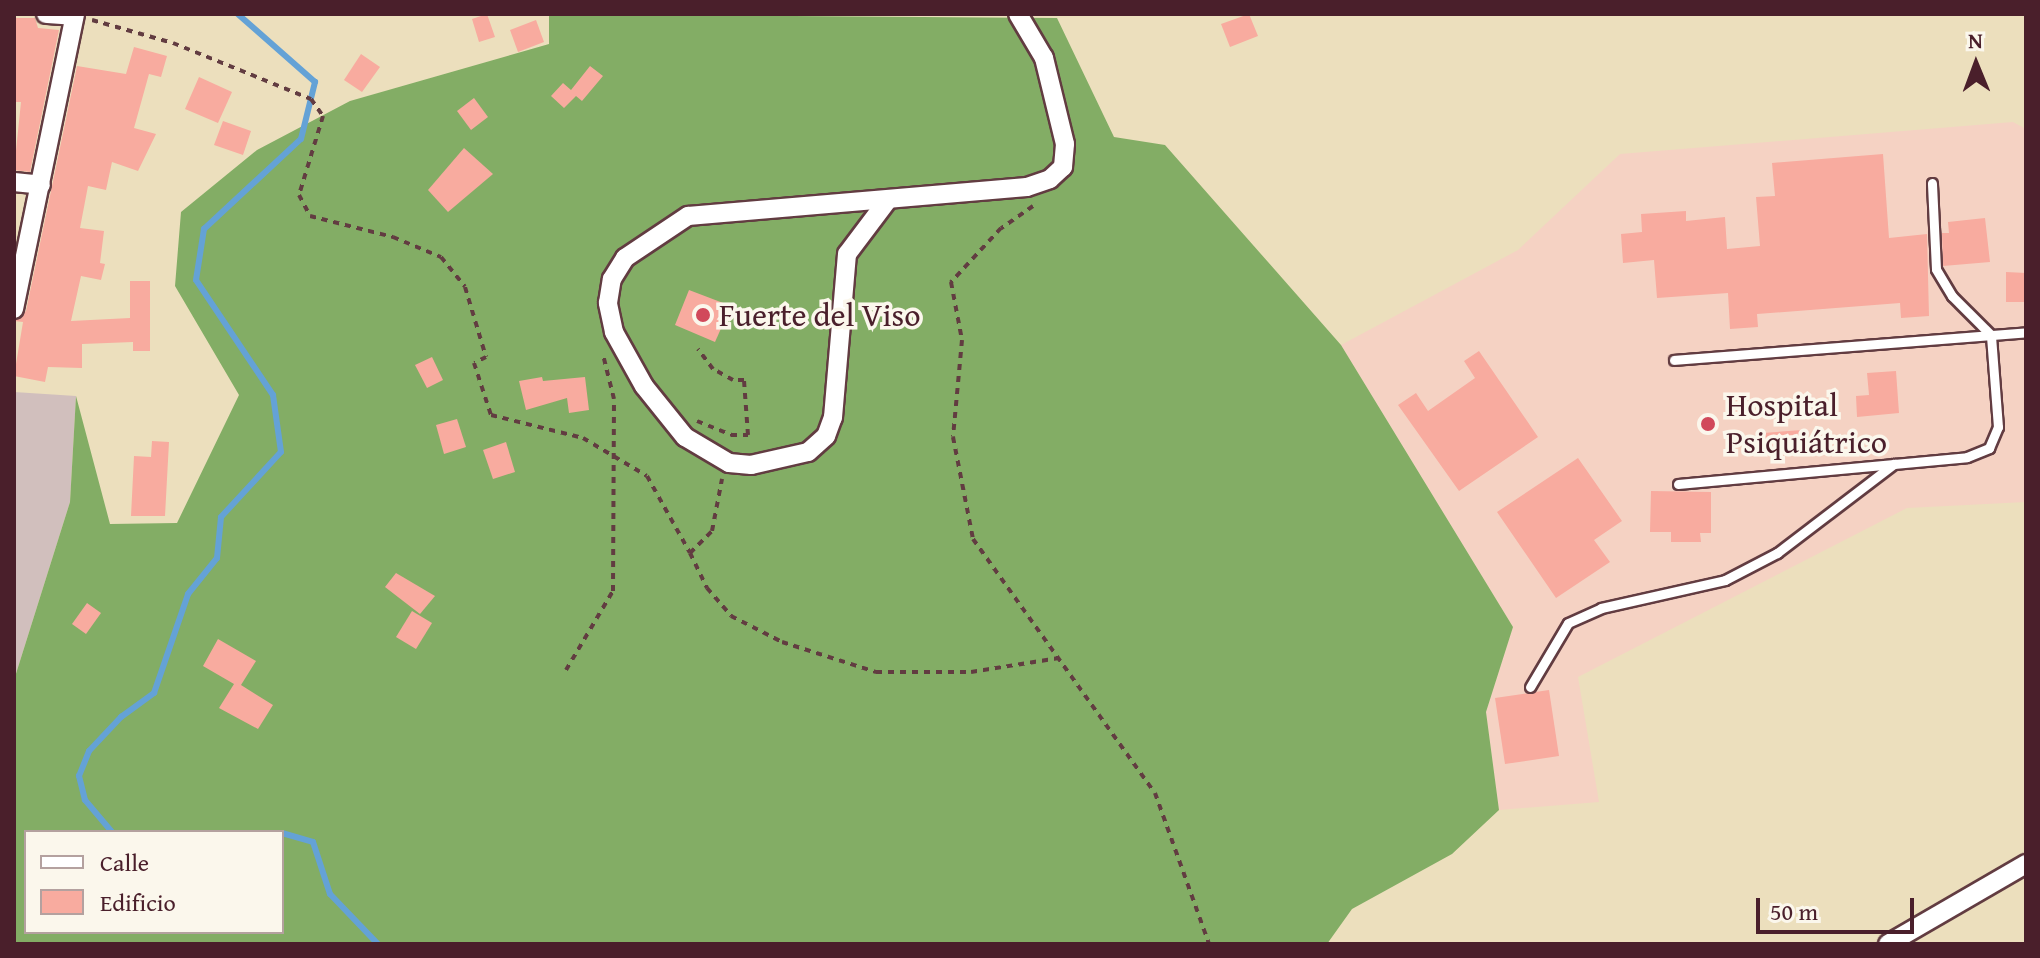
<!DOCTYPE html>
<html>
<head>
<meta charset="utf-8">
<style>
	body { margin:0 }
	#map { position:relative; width:2040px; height:958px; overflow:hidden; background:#ecdfbd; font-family:"Gentium Book Plus",serif }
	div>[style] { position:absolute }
	.built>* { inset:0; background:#f5d2c3 }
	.industrial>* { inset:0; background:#d1bfbd }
	.forest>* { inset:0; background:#83ad65 }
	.stream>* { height:6px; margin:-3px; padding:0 3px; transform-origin:3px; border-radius:3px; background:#64a2d6 }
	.building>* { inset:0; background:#f8ab9f }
	.path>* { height:4px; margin-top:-2px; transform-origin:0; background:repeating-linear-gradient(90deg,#623c41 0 6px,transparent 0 12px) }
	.roads { filter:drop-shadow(2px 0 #623c41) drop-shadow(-2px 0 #623c41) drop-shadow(0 2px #623c41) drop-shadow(0 -2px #623c41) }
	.lane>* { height:9px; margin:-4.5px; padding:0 4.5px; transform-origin:4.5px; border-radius:4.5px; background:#fff }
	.street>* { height:18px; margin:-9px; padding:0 9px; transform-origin:9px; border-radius:9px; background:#fff }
	.dots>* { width:22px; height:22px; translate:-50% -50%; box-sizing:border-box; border:4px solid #fbf7ec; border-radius:50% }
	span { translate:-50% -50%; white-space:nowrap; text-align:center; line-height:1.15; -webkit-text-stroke:7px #fbf7ec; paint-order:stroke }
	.poi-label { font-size:32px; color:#4a1f2b }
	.left { translate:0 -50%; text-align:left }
	.frame { position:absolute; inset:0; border:16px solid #4a1f2b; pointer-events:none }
	.legend { position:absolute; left:24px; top:830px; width:260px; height:104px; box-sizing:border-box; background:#fbf7ec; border:2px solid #b4a19f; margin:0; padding:10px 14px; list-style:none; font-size:24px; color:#4a1f2b }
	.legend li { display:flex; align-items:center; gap:16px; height:40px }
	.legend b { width:40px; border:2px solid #b4a19f }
	.north { position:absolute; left:1936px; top:24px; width:80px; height:80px; -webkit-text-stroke:6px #fbf7ec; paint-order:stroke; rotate:359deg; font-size:22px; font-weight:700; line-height:32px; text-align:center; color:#4a1f2b }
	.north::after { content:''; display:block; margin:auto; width:28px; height:36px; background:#4a1f2b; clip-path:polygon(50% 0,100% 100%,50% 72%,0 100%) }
	.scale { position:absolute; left:1756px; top:898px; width:158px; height:36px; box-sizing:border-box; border:4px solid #4a1f2b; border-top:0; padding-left:10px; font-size:24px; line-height:28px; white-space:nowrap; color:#4a1f2b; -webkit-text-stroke:6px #fbf7ec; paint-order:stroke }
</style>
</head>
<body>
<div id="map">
	<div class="built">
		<div style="clip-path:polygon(2013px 122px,2026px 129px,2026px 502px,1907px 508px,1578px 677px,1599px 802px,1499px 810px,1486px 712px,1513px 627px,1341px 345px,1518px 250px,1620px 154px)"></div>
	</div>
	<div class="industrial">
		<div style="clip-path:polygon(14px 392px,76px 396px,70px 502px,14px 680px)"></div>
	</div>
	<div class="forest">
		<div style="clip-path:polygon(evenodd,549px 14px,1057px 18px,1114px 137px,1165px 145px,1341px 345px,1513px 627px,1486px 712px,1499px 810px,1452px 854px,1352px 909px,1327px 944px,14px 944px,14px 680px,70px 502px,76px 396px,110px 524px,177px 523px,239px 395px,175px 286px,181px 212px,257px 150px,350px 101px,549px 44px,549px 14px,26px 832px,282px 832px,282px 932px,26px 932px,26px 832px)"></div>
	</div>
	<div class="stream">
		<div style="left:112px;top:832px;width:42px;rotate:-130.2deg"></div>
		<div style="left:85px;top:800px;width:25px;rotate:-104deg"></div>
		<div style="left:79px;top:776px;width:27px;rotate:-68deg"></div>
		<div style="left:89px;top:751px;width:47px;rotate:-46.7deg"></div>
		<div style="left:121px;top:717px;width:41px;rotate:-36deg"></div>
		<div style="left:154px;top:693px;width:105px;rotate:-71deg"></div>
		<div style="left:188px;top:594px;width:46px;rotate:-51.1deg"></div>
		<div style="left:217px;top:558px;width:41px;rotate:-84.4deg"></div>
		<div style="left:221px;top:517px;width:88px;rotate:-47.3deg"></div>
		<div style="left:281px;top:452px;width:58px;rotate:-98deg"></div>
		<div style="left:273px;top:395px;width:138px;rotate:-123.8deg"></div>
		<div style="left:196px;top:280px;width:52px;rotate:-81.1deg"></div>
		<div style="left:204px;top:229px;width:132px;rotate:-42.9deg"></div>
		<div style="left:301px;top:139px;width:59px;rotate:-76.2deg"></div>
		<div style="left:315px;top:82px;width:103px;rotate:-138.6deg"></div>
		<div style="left:282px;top:833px;width:32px;rotate:16deg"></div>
		<div style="left:313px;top:842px;width:55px;rotate:71.9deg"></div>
		<div style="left:330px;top:894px;width:69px;rotate:46.2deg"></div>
	</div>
	<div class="building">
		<div style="clip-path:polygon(487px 14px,495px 37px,479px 42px,472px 19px)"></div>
		<div style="clip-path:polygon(1249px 14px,1258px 36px,1230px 47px,1221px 24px)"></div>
		<div style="clip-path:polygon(14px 18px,35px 18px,38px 28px,59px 30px,30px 172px,14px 170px,21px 102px,14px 102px)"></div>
		<div style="clip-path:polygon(536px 20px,544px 42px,518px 52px,510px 30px)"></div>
		<div style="clip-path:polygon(134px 47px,167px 56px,161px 77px,149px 74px,134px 128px,156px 134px,138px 171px,112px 162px,106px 190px,88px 186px,80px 228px,104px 231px,100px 263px,105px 264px,101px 280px,81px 276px,71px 321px,130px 318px,130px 281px,150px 281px,150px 351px,133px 351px,133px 342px,82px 344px,82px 368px,48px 367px,45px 382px,14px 376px,23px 322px,14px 321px,26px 311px,77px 66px,126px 74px)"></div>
		<div style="clip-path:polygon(361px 54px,380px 67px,362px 92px,344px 80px)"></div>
		<div style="clip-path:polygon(590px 66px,603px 76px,582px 101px,576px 96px,564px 108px,551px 96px,563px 83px,571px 90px)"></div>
		<div style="clip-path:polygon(199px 77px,232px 92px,218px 123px,185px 109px)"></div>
		<div style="clip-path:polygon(474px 98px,488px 117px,471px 130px,457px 111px)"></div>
		<div style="clip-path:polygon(223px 121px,251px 131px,243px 155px,214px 145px)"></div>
		<div style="clip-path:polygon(464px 148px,493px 174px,448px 212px,428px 190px)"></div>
		<div style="clip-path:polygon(1883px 154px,1889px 238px,1927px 234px,1929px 316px,1901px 318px,1900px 303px,1757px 314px,1758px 327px,1730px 329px,1728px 293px,1657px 298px,1654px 260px,1623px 263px,1621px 234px,1642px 232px,1641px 214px,1686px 211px,1686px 221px,1725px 217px,1727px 249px,1760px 246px,1756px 197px,1775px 196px,1772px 163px)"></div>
		<div style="clip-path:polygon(1985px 218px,1990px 262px,1943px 266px,1942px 233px,1949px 233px,1948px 222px)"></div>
		<div style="clip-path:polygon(2006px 272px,2026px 273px,2026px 302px,2006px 302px)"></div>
		<div style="clip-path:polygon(689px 290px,731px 306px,715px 342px,675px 325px)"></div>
		<div style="clip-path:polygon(1479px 351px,1538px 437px,1459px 491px,1398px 405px,1416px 393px,1428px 411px,1475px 378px,1464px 361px)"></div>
		<div style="clip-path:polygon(432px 357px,443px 380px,427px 388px,415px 365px)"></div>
		<div style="clip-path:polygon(1896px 371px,1899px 413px,1857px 417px,1856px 396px,1869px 395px,1867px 373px)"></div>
		<div style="clip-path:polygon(542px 377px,543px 381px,585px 377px,589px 410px,569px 413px,567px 398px,526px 410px,519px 381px)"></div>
		<div style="clip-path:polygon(457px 419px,466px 447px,444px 454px,436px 425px)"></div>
		<div style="clip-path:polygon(1802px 430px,1804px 453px,1765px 456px,1763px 433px)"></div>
		<div style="clip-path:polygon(152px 441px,169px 442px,165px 516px,131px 516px,134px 456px,151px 457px)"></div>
		<div style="clip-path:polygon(506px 442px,515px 472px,493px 479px,483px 450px)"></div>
		<div style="clip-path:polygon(1578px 458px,1622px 521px,1594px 540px,1610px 562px,1556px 598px,1497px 512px)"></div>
		<div style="clip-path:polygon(1651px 491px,1711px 492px,1711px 533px,1700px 533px,1701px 542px,1671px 542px,1671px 532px,1650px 532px)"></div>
		<div style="clip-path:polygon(396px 573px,435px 596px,420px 614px,385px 587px)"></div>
		<div style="clip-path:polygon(87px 603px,101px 613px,86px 634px,72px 624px)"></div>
		<div style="clip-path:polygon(412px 611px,432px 623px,416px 649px,396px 637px)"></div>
		<div style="clip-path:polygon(218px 639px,256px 661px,241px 685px,273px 705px,258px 729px,219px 708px,234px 684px,203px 666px)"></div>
		<div style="clip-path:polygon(1549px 690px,1559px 756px,1505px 764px,1495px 698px)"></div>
	</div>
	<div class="path">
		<div style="left:92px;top:20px;width:84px;rotate:15.9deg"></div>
		<div style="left:173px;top:43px;width:149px;rotate:22.1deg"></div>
		<div style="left:311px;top:99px;width:21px;rotate:55deg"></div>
		<div style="left:323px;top:116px;width:83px;rotate:106.9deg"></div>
		<div style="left:299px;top:195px;width:24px;rotate:62deg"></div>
		<div style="left:310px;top:216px;width:86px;rotate:14.2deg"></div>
		<div style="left:393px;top:237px;width:52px;rotate:22.6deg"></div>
		<div style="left:441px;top:257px;width:38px;rotate:51deg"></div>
		<div style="left:465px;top:287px;width:73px;rotate:73.3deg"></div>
		<div style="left:486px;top:357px;width:13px;rotate:153deg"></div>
		<div style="left:474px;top:363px;width:55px;rotate:71.9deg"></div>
		<div style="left:491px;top:415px;width:95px;rotate:14deg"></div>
		<div style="left:583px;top:438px;width:74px;rotate:30.7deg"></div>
		<div style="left:647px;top:476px;width:88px;rotate:60.8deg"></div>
		<div style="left:690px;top:553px;width:31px;rotate:-45deg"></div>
		<div style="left:712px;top:531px;width:53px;rotate:-79.1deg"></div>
		<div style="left:1033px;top:206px;width:39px;rotate:145deg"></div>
		<div style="left:1001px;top:228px;width:74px;rotate:132.8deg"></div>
		<div style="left:951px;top:282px;width:59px;rotate:79.3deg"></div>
		<div style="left:962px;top:340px;width:97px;rotate:95.3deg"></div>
		<div style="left:953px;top:437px;width:104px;rotate:78.9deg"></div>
		<div style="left:973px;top:539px;width:312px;rotate:54.4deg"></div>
		<div style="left:1155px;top:793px;width:160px;rotate:70.3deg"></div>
		<div style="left:697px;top:421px;width:37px;rotate:22deg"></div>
		<div style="left:731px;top:435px;width:17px"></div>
		<div style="left:748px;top:435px;width:55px;rotate:-94.2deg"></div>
		<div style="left:744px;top:380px;width:11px;rotate:180deg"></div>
		<div style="left:733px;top:380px;width:23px;rotate:-151deg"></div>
		<div style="left:713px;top:369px;width:25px;rotate:-127deg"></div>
		<div style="left:690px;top:553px;width:39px;rotate:64deg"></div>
		<div style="left:707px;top:588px;width:37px;rotate:49deg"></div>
		<div style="left:731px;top:616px;width:57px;rotate:27deg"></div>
		<div style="left:782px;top:642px;width:99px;rotate:17.7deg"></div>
		<div style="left:876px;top:672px;width:95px"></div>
		<div style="left:971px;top:672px;width:89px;rotate:-9deg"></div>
		<div style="left:566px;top:670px;width:92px;rotate:-59.3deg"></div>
		<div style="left:613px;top:591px;width:192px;rotate:-89.7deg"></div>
		<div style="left:614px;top:399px;width:45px;rotate:-104deg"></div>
	</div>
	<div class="roads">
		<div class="lane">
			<div style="left:1674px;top:360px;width:353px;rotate:-4.5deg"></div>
			<div style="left:1678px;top:484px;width:290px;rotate:-5.3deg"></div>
			<div style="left:1967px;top:457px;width:24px;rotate:-22deg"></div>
			<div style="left:1989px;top:448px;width:23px;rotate:-67deg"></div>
			<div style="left:1998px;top:427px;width:92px;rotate:-94.4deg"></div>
			<div style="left:1991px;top:335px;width:55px;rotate:-135deg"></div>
			<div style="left:1952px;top:296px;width:31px;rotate:-121deg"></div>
			<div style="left:1936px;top:269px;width:86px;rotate:-92.7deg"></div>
			<div style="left:1530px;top:687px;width:74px;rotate:-59.3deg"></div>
			<div style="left:1568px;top:623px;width:36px;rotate:-24deg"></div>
			<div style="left:1601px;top:608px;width:127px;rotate:-12.7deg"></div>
			<div style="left:1725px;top:580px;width:59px;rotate:-27.4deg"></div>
			<div style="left:1777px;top:553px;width:147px;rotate:-37.3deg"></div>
		</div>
		<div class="street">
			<div style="left:46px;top:14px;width:28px;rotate:4deg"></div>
			<div style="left:14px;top:182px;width:27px;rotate:6deg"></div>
			<div style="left:887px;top:201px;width:66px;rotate:127deg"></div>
			<div style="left:847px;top:254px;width:164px;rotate:94.9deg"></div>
			<div style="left:833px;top:417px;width:20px;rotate:110deg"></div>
			<div style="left:826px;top:436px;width:24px;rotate:138deg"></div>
			<div style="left:808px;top:452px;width:58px;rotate:167.2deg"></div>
			<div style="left:751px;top:465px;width:22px;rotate:-175deg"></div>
			<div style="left:729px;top:463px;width:51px;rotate:-149.4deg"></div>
			<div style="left:685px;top:437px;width:65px;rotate:-128.8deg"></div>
			<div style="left:644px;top:386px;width:62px;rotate:-119.1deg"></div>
			<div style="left:614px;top:332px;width:30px;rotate:-102deg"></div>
			<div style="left:608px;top:303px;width:24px;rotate:-81deg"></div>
			<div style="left:612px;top:279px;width:25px;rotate:-58deg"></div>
			<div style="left:625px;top:258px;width:76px;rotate:-33.7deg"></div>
			<div style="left:688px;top:216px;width:340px;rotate:-4.9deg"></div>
			<div style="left:1027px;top:187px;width:24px;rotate:-19deg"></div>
			<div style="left:1050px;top:179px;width:18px;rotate:-43deg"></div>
			<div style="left:1063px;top:167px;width:23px;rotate:-85deg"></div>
			<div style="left:1065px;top:144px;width:89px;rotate:-103.7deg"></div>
			<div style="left:1044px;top:58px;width:51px;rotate:-120.6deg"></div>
			<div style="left:14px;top:309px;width:301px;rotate:-78.3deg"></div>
			<div style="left:1888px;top:944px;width:160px;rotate:-30.1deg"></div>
		</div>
	</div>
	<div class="dots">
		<div style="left:703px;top:315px;background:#d1495b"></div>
		<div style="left:1708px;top:424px;background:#d1495b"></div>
	</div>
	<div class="poi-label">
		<span class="left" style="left:719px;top:315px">Fuerte del Viso</span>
		<span class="left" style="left:1726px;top:424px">Hospital<br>Psiquiátrico</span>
	</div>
	<div class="frame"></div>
	<ul class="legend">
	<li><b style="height:10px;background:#fff"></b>Calle</li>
	<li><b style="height:22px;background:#f8ab9f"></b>Edificio</li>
	</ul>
	<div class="north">N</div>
	<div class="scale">50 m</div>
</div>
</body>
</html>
